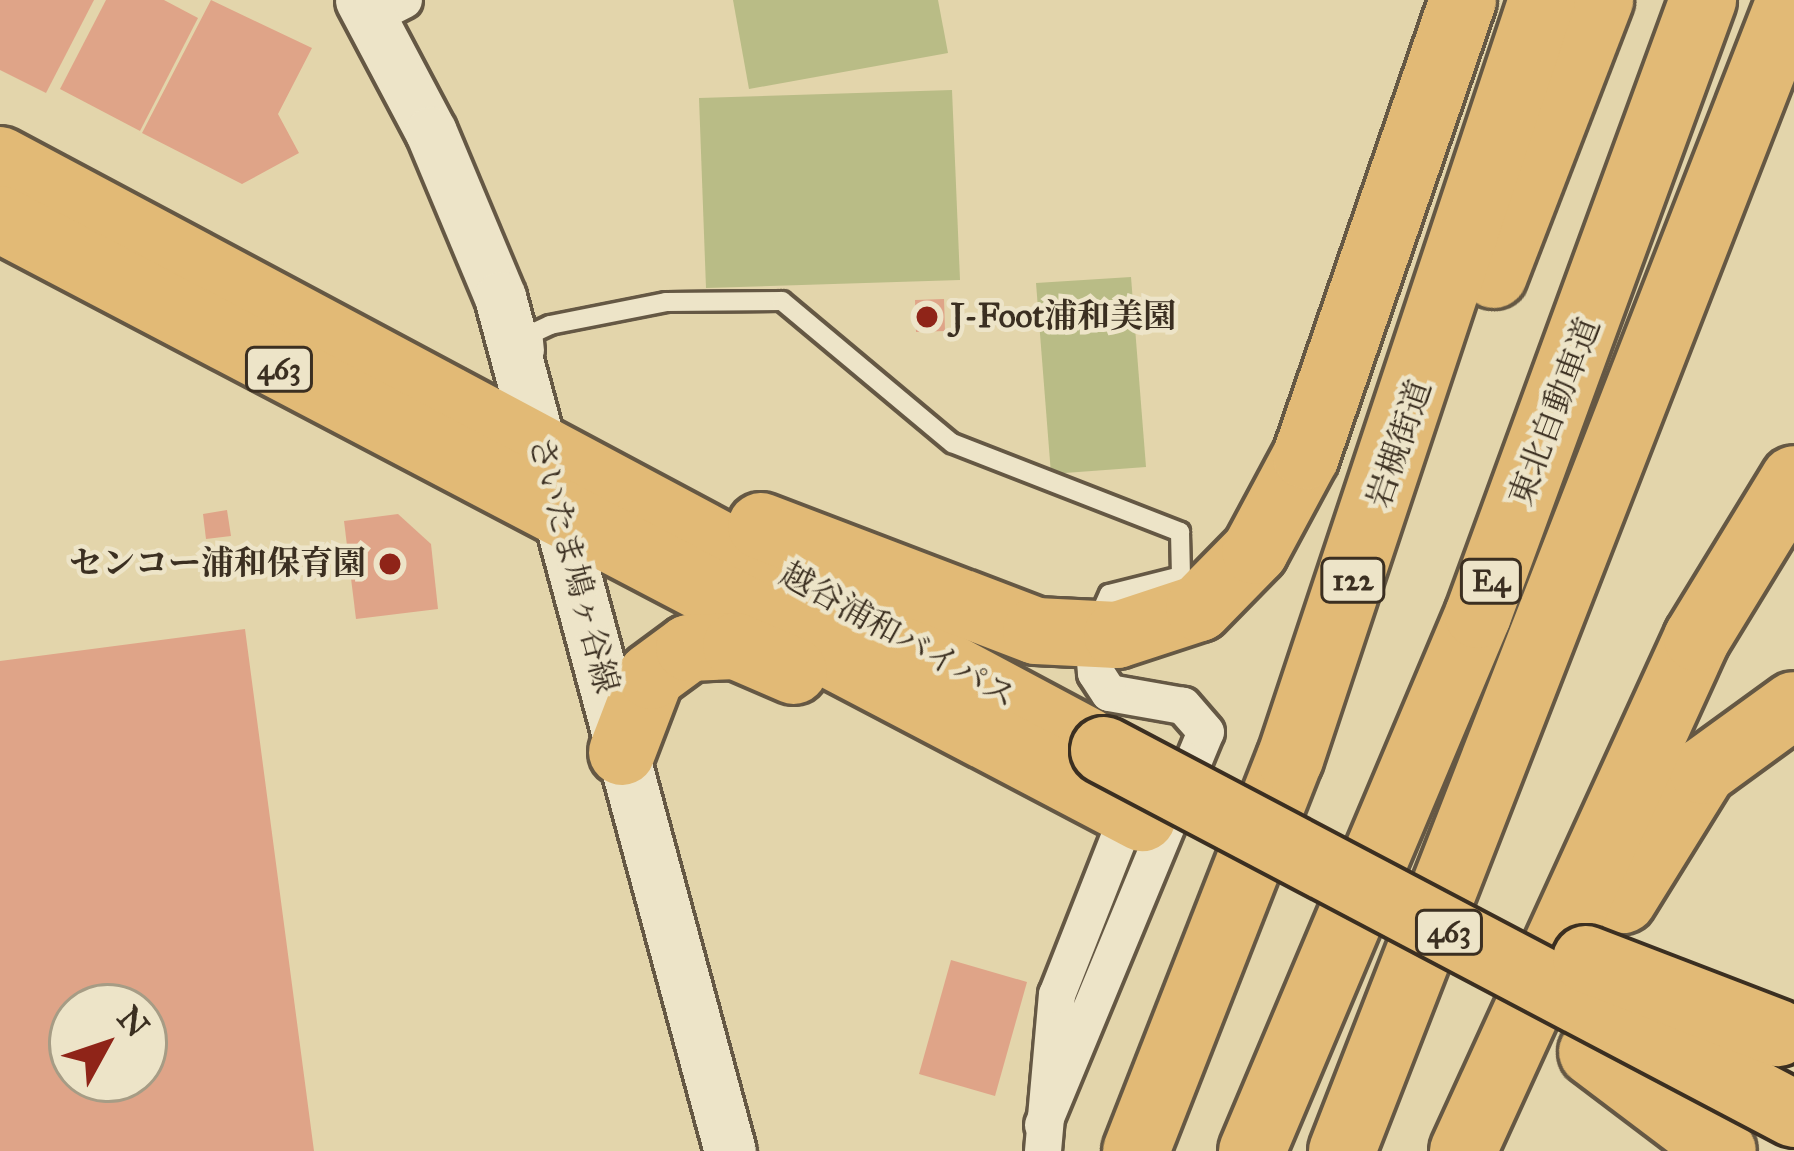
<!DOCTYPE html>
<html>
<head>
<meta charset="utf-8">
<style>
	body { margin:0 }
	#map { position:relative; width:1794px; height:1151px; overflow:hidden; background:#e3d5ab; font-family:"IM FELL Great Primer","Noto Serif JP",serif }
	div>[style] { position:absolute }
	.green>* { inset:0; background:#b9bc86 }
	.building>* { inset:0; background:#dfa488 }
	.roads { filter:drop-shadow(3px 0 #655844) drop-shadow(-3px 0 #655844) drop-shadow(0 3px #655844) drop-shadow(0 -3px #655844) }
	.lane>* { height:18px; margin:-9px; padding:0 9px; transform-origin:9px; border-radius:9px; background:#ede4c8 }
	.street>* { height:36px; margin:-18px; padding:0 18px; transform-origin:18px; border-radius:18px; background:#ede4c8 }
	.secondary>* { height:51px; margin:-25.5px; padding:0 25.5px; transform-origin:25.5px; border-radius:25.5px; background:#ede4c8 }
	.highway>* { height:66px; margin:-33px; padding:0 33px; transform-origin:33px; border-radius:33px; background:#e2ba76 }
	.bridges { filter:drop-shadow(3px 0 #3b2f21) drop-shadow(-3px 0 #3b2f21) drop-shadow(0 3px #3b2f21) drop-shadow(0 -3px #3b2f21) }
	.highway-bridge>* { height:66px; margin:-33px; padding:0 33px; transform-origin:33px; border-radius:33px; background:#e2ba76 }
	.dots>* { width:33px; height:33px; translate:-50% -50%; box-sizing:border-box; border:6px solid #ede4c8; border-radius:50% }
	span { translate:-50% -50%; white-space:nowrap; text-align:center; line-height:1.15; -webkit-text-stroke:9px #ede4c8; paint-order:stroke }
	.shield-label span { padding:3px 9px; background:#ede4c8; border:3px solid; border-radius:9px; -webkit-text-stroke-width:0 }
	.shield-label { font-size:30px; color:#3b2f21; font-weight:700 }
	.poi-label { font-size:33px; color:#3b2f21; font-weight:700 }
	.left { translate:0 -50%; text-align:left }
	.right { translate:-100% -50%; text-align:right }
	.street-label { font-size:33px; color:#3b2f21 }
	.north { position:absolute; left:48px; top:983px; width:120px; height:120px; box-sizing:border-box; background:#ede4c8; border:3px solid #a69c85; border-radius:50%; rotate:50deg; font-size:33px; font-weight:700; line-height:48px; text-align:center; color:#3b2f21 }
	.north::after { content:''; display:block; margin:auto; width:42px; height:54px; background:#8f2418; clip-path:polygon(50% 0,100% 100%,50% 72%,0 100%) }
</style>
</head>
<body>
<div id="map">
	<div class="green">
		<div style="clip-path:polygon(733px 0,938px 0,948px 53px,749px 89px)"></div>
		<div style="clip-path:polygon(952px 90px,960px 280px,706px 288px,699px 98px)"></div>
		<div style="clip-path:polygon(1131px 277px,1146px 467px,1051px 474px,1036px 283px)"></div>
	</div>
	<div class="building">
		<div style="clip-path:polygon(0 0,94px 0,46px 93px,0 70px)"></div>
		<div style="clip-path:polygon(106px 0,164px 0,198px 18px,140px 131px,60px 89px)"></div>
		<div style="clip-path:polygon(211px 0,312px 48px,278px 114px,299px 153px,242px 184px,142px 133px)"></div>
		<div style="clip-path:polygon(944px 299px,945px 331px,916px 332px,915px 300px)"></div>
		<div style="clip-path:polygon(227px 510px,231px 536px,206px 539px,203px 514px)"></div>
		<div style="clip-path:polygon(398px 514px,431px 544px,438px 609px,356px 619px,344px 521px)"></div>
		<div style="clip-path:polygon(evenodd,245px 629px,314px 1151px,0 1151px,0 661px,245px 629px,72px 1007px,144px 1007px,144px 1079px,72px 1079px,72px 1007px)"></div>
		<div style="clip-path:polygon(951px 960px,1027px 982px,995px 1096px,919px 1074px)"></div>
	</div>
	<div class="roads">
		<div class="lane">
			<div style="left:535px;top:351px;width:18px;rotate:-96deg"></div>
			<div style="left:533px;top:333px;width:19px;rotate:-25deg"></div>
			<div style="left:550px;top:325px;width:118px;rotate:-11.2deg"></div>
			<div style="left:666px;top:302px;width:116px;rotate:-0.5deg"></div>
			<div style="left:782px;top:301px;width:222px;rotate:39.9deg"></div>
			<div style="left:952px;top:443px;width:245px;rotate:21.3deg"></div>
			<div style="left:1180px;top:532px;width:44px;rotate:88.7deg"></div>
			<div style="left:1181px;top:576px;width:74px;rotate:166deg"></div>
			<div style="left:1109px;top:594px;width:30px;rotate:114deg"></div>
		</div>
		<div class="street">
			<div style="left:371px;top:17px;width:37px;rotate:-27deg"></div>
			<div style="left:1043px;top:1125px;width:425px;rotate:-67.5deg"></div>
			<div style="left:1206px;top:732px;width:35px;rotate:-131deg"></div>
			<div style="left:1183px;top:706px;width:75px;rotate:-170deg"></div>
			<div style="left:1109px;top:693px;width:24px;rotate:-123deg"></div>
			<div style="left:1096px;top:673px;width:38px;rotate:-95deg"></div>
			<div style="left:1043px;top:1151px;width:157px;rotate:-84.9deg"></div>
			<div style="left:1057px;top:995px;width:197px;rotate:-68.5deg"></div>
		</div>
		<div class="secondary">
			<div style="left:361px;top:0;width:149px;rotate:62.1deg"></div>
			<div style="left:431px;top:132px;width:179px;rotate:67.3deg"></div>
			<div style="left:500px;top:297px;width:884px;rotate:74.93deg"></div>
		</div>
		<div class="highway">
			<div style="left:0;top:160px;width:1233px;rotate:28.12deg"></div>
			<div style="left:0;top:219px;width:1290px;rotate:27.68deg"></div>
			<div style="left:1494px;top:275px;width:295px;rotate:-68.9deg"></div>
			<div style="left:761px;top:526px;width:294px;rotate:20.9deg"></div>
			<div style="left:1036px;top:631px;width:81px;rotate:2.8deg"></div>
			<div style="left:1117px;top:635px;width:86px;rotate:-18.2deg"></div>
			<div style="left:1199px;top:608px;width:80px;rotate:-45.5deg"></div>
			<div style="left:1255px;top:551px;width:108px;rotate:-61.8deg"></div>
			<div style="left:1306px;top:456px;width:482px;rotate:-71deg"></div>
			<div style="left:622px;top:752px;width:81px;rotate:-69.1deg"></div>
			<div style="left:651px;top:676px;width:47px;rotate:-36.4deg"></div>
			<div style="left:689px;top:648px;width:47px;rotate:-2.4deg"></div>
			<div style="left:736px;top:646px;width:63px;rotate:23.3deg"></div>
			<div style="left:1623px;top:900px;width:152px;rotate:-58.2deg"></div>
			<div style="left:1703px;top:771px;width:112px;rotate:-36deg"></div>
			<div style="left:1592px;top:1052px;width:164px;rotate:37.1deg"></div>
			<div style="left:1136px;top:1151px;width:421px;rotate:-68.6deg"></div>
			<div style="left:1290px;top:759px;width:800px;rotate:-71.63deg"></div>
			<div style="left:1252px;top:1151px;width:582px;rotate:-67.14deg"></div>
			<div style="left:1478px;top:615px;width:655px;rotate:-69.9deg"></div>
			<div style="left:1342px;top:1151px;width:1235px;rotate:-68.73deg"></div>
			<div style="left:1463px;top:1151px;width:564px;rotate:-65.48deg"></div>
			<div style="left:1697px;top:638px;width:186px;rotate:-58.6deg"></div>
		</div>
	</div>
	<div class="bridges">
		<div class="highway-bridge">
			<div style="left:1104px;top:750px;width:780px;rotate:27.81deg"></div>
			<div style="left:1586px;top:959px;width:206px;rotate:21.1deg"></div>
		</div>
	</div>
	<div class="dots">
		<div style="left:927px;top:317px;background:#8f2418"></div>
		<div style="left:390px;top:564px;background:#8f2418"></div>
	</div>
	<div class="shield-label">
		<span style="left:279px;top:369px">463</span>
		<span style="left:1353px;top:580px">122</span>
		<span style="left:1491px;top:581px">E4</span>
		<span style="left:1449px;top:932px">463</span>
	</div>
	<div class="poi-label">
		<span class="left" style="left:951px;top:317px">J-Foot浦和美園</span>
		<span class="right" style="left:366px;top:564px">センコー浦和保育園</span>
	</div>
	<div class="street-label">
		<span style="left:1555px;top:412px;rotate:-69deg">東北自動車道</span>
		<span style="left:1400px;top:444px;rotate:-71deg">岩槻街道</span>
		<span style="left:573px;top:565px;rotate:75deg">さいたま鳩ヶ谷線</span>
		<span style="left:898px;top:636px;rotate:29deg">越谷浦和バイパス</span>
	</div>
	<div class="north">N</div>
</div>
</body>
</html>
